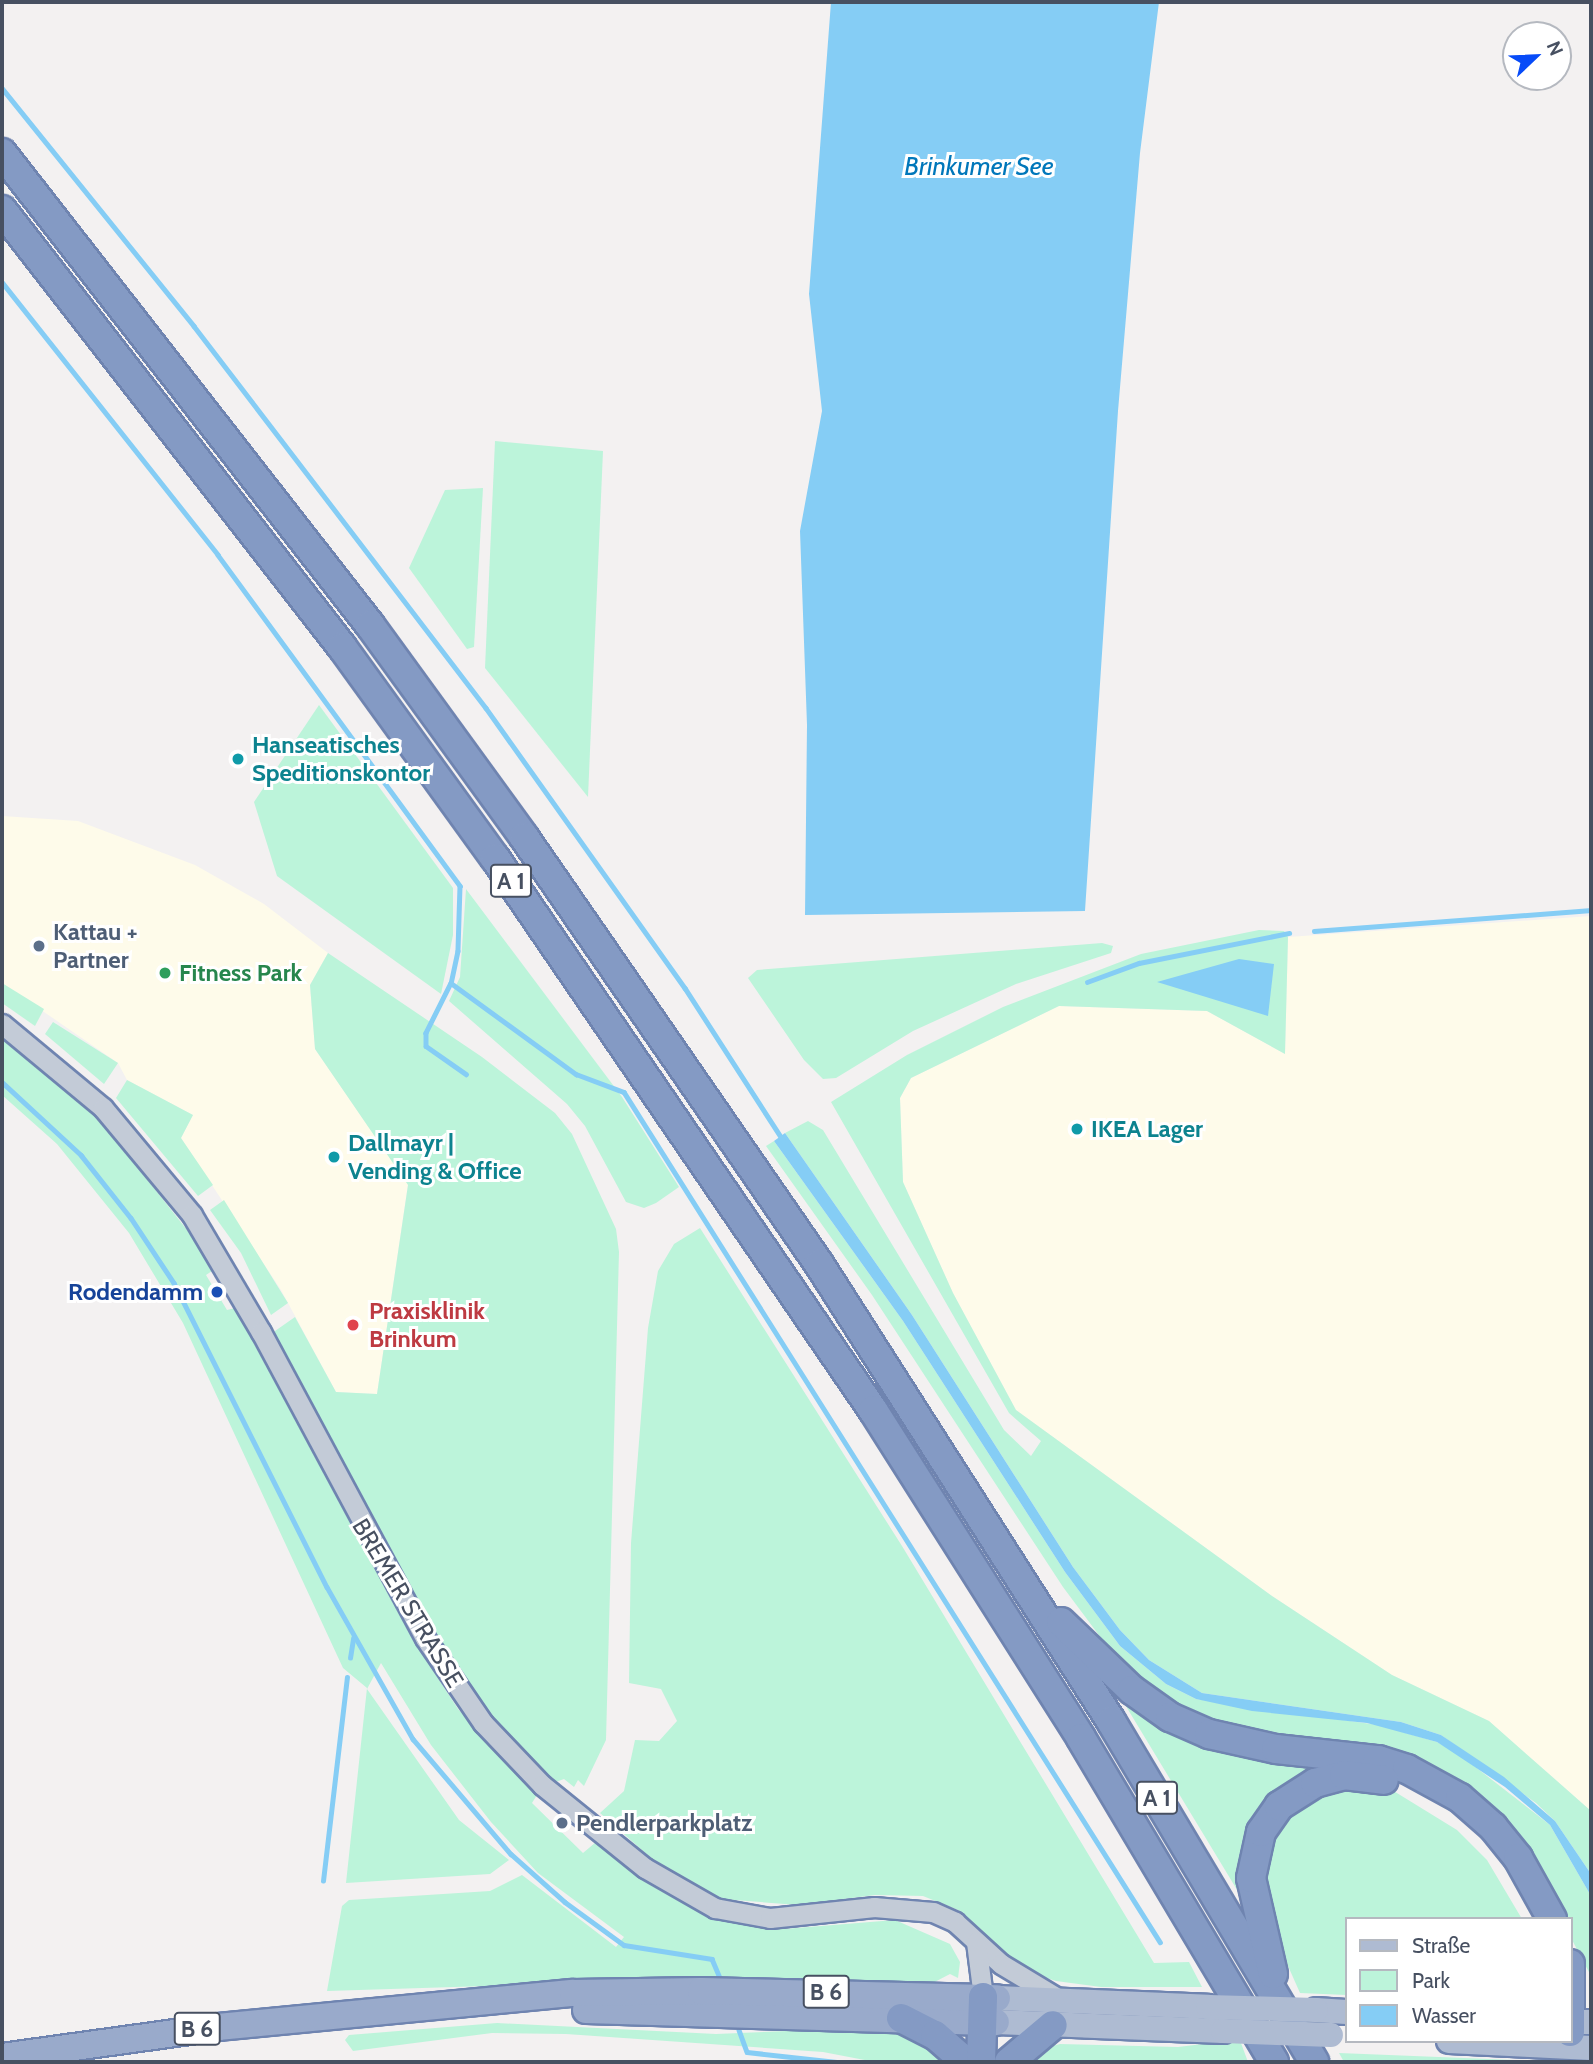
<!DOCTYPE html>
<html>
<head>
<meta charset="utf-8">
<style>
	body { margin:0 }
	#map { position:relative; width:1593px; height:2064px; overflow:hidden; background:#f3f1f1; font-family:Cabin,sans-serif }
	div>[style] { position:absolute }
	.commercial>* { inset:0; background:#fefbea }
	.green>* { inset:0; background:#bcf4da }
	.water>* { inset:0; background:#85cdf5 }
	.stream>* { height:4.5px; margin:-2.25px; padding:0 2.25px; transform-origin:2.25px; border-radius:2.25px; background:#85cdf5 }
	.roads { filter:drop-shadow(2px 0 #6f84b0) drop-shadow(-2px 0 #6f84b0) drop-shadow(0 2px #6f84b0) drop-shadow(0 -2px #6f84b0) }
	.tertiary>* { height:19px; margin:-9.5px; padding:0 9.5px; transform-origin:9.5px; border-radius:9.5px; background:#c3cbd7 }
	.primary>* { height:24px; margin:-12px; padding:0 12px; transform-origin:12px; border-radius:12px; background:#aebbd2 }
	.trunk>* { height:26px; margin:-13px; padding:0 13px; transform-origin:13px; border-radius:13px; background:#99aacb }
	.motorway>* { height:28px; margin:-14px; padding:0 14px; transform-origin:14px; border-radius:14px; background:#849ac4 }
	.primary-bridge>* { height:24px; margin:-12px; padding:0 12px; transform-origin:12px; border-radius:12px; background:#aebbd2 }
	.dots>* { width:19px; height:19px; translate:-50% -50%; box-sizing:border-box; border:4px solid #fff; border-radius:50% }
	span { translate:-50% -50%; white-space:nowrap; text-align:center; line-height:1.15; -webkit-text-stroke:6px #fff; paint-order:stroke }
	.shield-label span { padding:2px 5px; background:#fff; border:2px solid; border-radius:5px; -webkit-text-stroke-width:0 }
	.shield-label { font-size:23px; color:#475061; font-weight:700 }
	.culture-label { font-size:24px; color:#0d838f; font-weight:700 }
	.left { translate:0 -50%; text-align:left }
	.service-label { font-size:24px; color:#4e5e75; font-weight:700 }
	.leisure-label { font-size:24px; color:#27864d; font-weight:700 }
	.transit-label { font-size:24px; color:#164399; font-weight:700 }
	.right { translate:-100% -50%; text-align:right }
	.health-label { font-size:24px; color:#be3a42; font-weight:700 }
	.street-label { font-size:24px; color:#475061 }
	.water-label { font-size:26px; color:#0077ba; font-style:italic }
	.frame { position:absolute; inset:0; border:4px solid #475061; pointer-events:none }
	.legend { position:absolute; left:1345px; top:1917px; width:228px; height:126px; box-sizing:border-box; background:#fff; border:2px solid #b5b9c0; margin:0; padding:9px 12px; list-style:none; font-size:21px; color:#475061 }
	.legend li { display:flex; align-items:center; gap:14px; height:35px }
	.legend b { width:35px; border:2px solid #b5b9c0 }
	.north { position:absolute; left:1502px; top:21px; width:70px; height:70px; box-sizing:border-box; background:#fff; border:2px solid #b5b9c0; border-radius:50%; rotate:67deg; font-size:19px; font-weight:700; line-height:28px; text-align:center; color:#475061 }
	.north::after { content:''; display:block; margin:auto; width:24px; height:32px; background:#074bf8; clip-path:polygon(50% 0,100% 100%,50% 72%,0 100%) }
</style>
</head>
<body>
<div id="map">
	<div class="commercial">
		<div style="clip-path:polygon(2px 816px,78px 821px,195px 865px,264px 904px,328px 953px,310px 985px,315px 1049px,408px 1184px,377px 1394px,336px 1392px,281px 1290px,181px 1138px,193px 1115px,127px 1080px,118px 1063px,2px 983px)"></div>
		<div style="clip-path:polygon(1591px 916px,1591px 1811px,1489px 1721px,1392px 1675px,1272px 1596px,1016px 1410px,953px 1293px,903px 1182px,900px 1098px,911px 1078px,1059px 1006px,1207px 1011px,1285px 1054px,1288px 937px)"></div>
	</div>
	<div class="green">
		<div style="clip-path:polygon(495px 441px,603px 451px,588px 797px,485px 668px)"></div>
		<div style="clip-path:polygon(483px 488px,474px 647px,467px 649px,409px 568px,445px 490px)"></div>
		<div style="clip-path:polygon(319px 705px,453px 888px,453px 935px,441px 994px,277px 876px,254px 802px)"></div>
		<div style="clip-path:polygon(466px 889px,622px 1097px,679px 1187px,656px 1203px,644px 1208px,626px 1202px,585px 1126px,567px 1104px,449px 1001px,460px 977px)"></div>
		<div style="clip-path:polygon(1259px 930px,1284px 931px,1288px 937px,1285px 1054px,1207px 1011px,1059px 1006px,911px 1078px,900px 1098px,903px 1182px,953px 1293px,1016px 1410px,1272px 1596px,1392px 1675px,1489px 1721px,1591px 1811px,1591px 1874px,1555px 1821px,1536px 1803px,1441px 1735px,1401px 1722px,1202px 1693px,1149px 1660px,1120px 1630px,1073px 1567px,912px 1315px,785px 1133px,808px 1121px,823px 1130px,1004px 1430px,1031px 1456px,1041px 1441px,1009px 1413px,831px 1102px,907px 1055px,1003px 1007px,1141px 954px)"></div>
		<div style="clip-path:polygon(1102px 943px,1113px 946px,1111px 953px,1016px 984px,913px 1031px,836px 1078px,823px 1079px,804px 1060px,748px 978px,757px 970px)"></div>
		<div style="clip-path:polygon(328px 953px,482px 1057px,555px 1113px,572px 1134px,616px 1229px,619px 1252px,606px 1740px,584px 1786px,578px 1780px,574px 1787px,564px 1779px,553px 1783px,508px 1741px,473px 1696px,431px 1634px,274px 1340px,275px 1331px,295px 1317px,336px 1392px,377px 1394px,408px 1185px,315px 1049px,310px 985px)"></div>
		<div style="clip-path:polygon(2px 983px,44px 1009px,35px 1026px,2px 1003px)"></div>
		<div style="clip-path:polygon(53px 1022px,118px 1063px,104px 1084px,45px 1034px)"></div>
		<div style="clip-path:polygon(2px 1037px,101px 1121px,191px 1235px,212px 1271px,206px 1275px,227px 1310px,235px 1308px,412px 1638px,458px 1709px,537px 1795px,532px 1803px,583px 1853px,596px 1842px,652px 1886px,705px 1915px,784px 1929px,895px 1920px,950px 1944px,960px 1962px,958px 1978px,950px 1974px,925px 1987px,587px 1983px,327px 1991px,342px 1906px,349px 1900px,490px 1891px,522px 1875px,616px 1947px,624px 1937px,538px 1873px,491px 1822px,431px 1745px,381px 1663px,367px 1689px,459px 1820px,509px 1860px,490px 1874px,346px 1883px,367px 1688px,343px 1668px,183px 1323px,129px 1233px,57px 1144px,2px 1095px)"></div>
		<div style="clip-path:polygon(127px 1080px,193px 1115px,181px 1138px,213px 1185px,198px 1196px,116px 1098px)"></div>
		<div style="clip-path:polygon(774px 1141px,903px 1321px,1065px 1572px,1120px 1646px,1166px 1684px,1196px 1699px,1378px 1725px,1437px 1742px,1460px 1755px,1550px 1825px,1591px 1896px,1591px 1976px,1570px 1936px,1570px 1919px,1563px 1919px,1463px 1790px,1221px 1726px,1168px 1701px,1110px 1650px,1063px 1587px,872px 1295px,766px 1146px)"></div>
		<div style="clip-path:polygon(224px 1200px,288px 1303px,271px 1315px,241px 1253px,210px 1210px)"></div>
		<div style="clip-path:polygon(700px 1228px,902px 1546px,1154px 1963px,1189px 1962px,1202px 1987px,1101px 1987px,1056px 1981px,1028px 1972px,958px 1910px,923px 1896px,875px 1895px,797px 1905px,722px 1899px,660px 1866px,600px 1813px,624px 1791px,635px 1740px,659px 1741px,677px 1721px,661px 1689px,629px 1683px,631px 1543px,648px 1328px,658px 1271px,674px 1244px)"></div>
		<div style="clip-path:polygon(1121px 1698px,1342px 1763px,1314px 1771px,1280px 1788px,1256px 1817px,1245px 1903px)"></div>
		<div style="clip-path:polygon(1327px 1787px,1392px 1790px,1457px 1830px,1487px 1860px,1522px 1919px,1346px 1919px,1346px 1995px,1300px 1993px,1265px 1914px,1260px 1871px,1278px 1820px)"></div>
		<div style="clip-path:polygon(497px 2023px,716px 2034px,812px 2030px,914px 2035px,953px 2062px,875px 2062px,823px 2052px,566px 2034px,492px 2033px,353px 2051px,345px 2040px,349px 2035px)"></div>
		<div style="clip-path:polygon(1211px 2043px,1241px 2043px,1248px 2062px,1025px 2062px,1041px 2049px,1060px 2044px,1178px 2047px)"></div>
		<div style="clip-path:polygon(1339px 2053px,1561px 2062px,1344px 2062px)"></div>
	</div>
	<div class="water">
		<div style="clip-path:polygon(831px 2px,1159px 2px,1140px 153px,1118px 411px,1085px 911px,805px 915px,807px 725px,800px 531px,822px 411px,809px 294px)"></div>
		<div style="clip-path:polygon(1239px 959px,1274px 964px,1268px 1016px,1157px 982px)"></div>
		<div style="clip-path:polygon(785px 1133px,912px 1315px,1073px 1567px,1120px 1630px,1149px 1660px,1202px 1693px,1401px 1722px,1441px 1735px,1504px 1777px,1555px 1821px,1591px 1874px,1591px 1896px,1550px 1825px,1505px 1787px,1437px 1742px,1367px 1723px,1252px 1711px,1196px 1699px,1166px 1684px,1120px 1646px,1065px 1572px,903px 1321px,774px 1141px)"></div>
	</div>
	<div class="stream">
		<div style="left:2px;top:88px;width:306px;rotate:51.1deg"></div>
		<div style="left:194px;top:326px;width:481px;rotate:52.6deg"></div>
		<div style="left:486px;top:708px;width:344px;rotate:54.6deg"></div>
		<div style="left:685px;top:988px;width:181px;rotate:57.2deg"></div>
		<div style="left:2px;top:282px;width:348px;rotate:51.6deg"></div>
		<div style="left:218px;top:555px;width:410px;rotate:53.8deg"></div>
		<div style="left:460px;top:886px;width:65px;rotate:91.8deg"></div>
		<div style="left:458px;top:951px;width:33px;rotate:102deg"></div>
		<div style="left:451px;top:983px;width:56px;rotate:116.6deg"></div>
		<div style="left:426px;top:1033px;width:13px;rotate:90deg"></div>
		<div style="left:426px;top:1046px;width:49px;rotate:35deg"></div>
		<div style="left:1314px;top:931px;width:278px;rotate:-4.3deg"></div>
		<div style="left:1087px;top:982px;width:55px;rotate:-20.1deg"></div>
		<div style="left:1139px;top:963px;width:153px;rotate:-11.3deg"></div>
		<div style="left:451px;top:983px;width:155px;rotate:36.1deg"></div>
		<div style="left:576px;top:1074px;width:51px;rotate:20.6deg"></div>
		<div style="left:624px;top:1092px;width:1005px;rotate:57.76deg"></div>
		<div style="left:2px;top:1082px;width:108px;rotate:42.7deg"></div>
		<div style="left:81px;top:1155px;width:80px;rotate:51.6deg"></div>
		<div style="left:131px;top:1218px;width:78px;rotate:56.5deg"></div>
		<div style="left:174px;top:1283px;width:340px;rotate:63.3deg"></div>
		<div style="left:327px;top:1587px;width:175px;rotate:60.5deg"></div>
		<div style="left:413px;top:1739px;width:151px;rotate:49.6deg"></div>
		<div style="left:511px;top:1854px;width:72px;rotate:41.6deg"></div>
		<div style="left:565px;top:1902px;width:73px;rotate:36.1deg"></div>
		<div style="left:624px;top:1945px;width:89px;rotate:9deg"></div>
		<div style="left:712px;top:1959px;width:21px;rotate:67deg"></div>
		<div style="left:350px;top:1658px;width:20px;rotate:-81deg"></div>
		<div style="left:323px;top:1881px;width:205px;rotate:-83.3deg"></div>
		<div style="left:739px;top:2030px;width:23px;rotate:70deg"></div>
		<div style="left:747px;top:2052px;width:90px;rotate:6.4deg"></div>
	</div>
	<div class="roads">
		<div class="tertiary">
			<div style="left:2px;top:1024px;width:131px;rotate:39.7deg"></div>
			<div style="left:103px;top:1108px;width:139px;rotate:50.2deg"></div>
			<div style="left:192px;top:1215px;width:136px;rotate:59.5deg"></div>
			<div style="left:261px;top:1332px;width:347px;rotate:61.8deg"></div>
			<div style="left:425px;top:1638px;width:103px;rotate:55.7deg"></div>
			<div style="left:483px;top:1723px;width:86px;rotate:46.4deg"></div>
			<div style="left:542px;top:1785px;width:132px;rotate:38.9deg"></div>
			<div style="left:645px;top:1868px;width:81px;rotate:29.7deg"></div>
			<div style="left:715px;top:1908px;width:56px;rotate:10.3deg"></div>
			<div style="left:770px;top:1918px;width:105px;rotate:-6deg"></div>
			<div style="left:874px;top:1907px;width:59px;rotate:4.8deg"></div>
			<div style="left:933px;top:1912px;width:24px;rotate:24deg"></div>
			<div style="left:955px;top:1922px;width:62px;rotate:42.4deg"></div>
			<div style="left:1001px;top:1964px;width:70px;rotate:31deg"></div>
			<div style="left:976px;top:1942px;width:55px;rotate:82.7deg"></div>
		</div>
		<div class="primary">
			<div style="left:997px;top:1998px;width:211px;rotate:2.4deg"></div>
			<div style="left:1316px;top:2010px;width:30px;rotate:4deg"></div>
			<div style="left:996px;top:2022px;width:227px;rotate:2.3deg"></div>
			<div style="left:1570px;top:2022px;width:21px"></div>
			<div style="left:1449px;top:2041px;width:142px;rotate:2.8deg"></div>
		</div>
		<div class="trunk">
			<div style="left:586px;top:2010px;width:410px;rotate:1.7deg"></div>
			<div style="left:2px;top:2057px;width:218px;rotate:-7.9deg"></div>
			<div style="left:218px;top:2027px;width:357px;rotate:-5.5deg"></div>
			<div style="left:573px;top:1993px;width:128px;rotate:-0.9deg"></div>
			<div style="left:701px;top:1991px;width:296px;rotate:1.4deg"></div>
		</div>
		<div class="motorway">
			<div style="left:2px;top:153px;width:599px;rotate:52.06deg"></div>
			<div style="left:370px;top:625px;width:262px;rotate:54deg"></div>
			<div style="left:524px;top:837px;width:519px;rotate:55.36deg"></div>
			<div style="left:819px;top:1264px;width:542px;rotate:57.42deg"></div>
			<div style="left:1111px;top:1721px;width:397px;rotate:59.2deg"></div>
			<div style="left:2px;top:210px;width:554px;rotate:52.12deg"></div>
			<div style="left:342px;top:647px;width:261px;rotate:54.1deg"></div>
			<div style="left:495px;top:858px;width:669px;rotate:55.6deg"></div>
			<div style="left:873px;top:1410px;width:388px;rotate:57.6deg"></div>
			<div style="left:1081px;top:1738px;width:377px;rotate:59.2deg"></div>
			<div style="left:1061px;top:1622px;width:98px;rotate:43.8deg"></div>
			<div style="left:1132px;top:1690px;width:47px;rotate:35.4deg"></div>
			<div style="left:1170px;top:1717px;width:43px;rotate:23.6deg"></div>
			<div style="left:1209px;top:1734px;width:69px;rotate:12.6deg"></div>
			<div style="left:1276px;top:1749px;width:103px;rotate:6.2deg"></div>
			<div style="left:1378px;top:1760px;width:30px;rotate:17deg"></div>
			<div style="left:1407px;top:1769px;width:60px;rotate:28.7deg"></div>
			<div style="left:1460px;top:1798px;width:44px;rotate:41.3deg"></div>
			<div style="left:1493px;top:1827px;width:40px;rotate:51deg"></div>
			<div style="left:1518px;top:1858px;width:70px;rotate:60.9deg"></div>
			<div style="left:1273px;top:1974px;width:98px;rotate:-102.9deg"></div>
			<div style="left:1251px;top:1878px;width:47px;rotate:-77.7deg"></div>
			<div style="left:1261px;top:1832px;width:32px;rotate:-55deg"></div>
			<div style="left:1279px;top:1806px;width:43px;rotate:-32.6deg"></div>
			<div style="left:1315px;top:1783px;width:30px;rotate:-15deg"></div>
			<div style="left:1344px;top:1775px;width:40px;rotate:7.1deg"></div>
			<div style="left:901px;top:2018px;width:38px;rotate:27deg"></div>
			<div style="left:935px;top:2035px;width:41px;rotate:41.1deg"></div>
			<div style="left:1570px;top:2032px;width:68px;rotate:-90deg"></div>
			<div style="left:981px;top:2062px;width:65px;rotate:-88.2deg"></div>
			<div style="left:1009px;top:2062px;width:57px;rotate:-40.1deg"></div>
		</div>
	</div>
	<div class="primary-bridge">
		<div style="left:1208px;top:2007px;width:108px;rotate:1.6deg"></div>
		<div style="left:1223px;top:2031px;width:108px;rotate:2.1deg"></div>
	</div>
	<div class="dots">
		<div style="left:238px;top:759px;background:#0f9aa8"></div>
		<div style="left:39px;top:946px;background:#5c6f8a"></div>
		<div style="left:165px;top:973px;background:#2e9e5b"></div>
		<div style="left:1077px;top:1129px;background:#0f9aa8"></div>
		<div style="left:334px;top:1157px;background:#0f9aa8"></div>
		<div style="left:217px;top:1292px;background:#1a4fb4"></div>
		<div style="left:353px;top:1325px;background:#e0444e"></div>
		<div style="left:562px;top:1823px;background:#5c6f8a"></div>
	</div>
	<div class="shield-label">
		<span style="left:511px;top:881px">A 1</span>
		<span style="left:1157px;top:1798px">A 1</span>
		<span style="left:826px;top:1992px">B 6</span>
		<span style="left:197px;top:2029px">B 6</span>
	</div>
	<div class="culture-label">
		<span class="left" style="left:252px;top:759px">Hanseatisches<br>Speditionskontor</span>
		<span class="left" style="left:1091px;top:1129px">IKEA Lager</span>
		<span class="left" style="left:348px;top:1157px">Dallmayr |<br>Vending &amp; Office</span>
	</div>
	<div class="service-label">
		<span class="left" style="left:53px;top:946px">Kattau +<br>Partner</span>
		<span class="left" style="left:576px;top:1823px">Pendlerparkplatz</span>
	</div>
	<div class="leisure-label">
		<span class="left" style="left:179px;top:973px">Fitness Park</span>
	</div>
	<div class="transit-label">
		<span class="right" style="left:203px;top:1292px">Rodendamm</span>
	</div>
	<div class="health-label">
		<span class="left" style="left:369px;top:1325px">Praxisklinik<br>Brinkum</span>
	</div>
	<div class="street-label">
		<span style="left:408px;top:1603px;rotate:59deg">BREMER STRASSE</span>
	</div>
	<div class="water-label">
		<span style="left:979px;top:167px">Brinkumer See</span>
	</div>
	<div class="frame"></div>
	<ul class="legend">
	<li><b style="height:9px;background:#aebbd2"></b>Straße</li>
	<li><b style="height:19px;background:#bcf4da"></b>Park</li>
	<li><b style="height:19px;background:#85cdf5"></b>Wasser</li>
	</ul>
	<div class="north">N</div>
</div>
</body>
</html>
